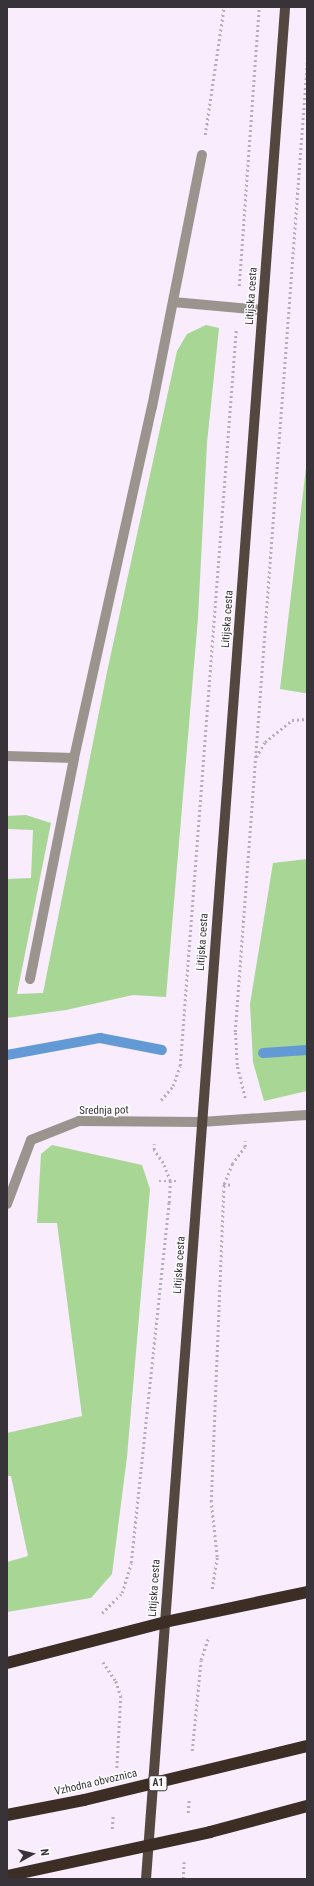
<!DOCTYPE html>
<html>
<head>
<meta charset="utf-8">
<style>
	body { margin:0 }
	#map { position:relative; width:314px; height:1886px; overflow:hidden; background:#f9ecfd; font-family:"Roboto Condensed",sans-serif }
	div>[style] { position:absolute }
	.green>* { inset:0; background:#a8d694 }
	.stream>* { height:10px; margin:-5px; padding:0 5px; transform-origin:5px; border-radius:5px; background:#639ad6 }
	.path>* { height:2.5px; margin-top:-1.25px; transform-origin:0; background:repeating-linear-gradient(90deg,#b7acba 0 2px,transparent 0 5px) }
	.minor>* { height:10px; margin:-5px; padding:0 5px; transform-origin:5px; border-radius:5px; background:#9b938e }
	.major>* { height:10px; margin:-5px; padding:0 5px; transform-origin:5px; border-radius:5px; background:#544740 }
	.highway>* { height:12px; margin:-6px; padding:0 6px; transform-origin:6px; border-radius:6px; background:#3c2e25 }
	span { translate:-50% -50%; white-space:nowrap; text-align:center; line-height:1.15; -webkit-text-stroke:3px #fff; paint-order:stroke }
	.shield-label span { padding:1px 3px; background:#fff; border:1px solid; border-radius:3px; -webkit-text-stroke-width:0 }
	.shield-label { font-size:10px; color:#383339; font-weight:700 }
	.street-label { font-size:11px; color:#383339 }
	.frame { position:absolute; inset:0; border:8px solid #383339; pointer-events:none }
	.north { position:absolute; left:12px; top:1834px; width:40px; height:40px; -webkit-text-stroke:3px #fff; paint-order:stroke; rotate:82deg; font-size:11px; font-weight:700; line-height:16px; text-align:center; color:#383339 }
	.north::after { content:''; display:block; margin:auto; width:14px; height:18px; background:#383339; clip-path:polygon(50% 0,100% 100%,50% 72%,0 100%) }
</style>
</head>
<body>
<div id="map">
	<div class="green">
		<div style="clip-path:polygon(206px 325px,219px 328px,207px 443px,198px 618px,166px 997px,133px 995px,66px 1010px,7px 1018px,7px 879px,31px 878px,33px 830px,7px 829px,7px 816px,26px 815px,51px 823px,17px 994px,43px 993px,107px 672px,177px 351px,187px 334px)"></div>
		<div style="clip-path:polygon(307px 459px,307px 693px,304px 693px,280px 689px)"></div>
		<div style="clip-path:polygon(307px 859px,307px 1091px,264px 1101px,253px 1062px,250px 1004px,273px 863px)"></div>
		<div style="clip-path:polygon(52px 1145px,142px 1165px,150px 1189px,127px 1457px,112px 1574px,91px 1598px,7px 1612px,7px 1562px,28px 1556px,11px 1476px,7px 1476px,7px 1433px,82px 1416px,57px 1223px,37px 1223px,41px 1154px)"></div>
	</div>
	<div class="stream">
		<div style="left:263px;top:1053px;width:44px;rotate:-3.9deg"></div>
		<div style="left:7px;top:1055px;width:95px;rotate:-10.4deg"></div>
		<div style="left:100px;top:1038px;width:63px;rotate:11deg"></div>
	</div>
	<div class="path">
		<div style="left:205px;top:135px;width:129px;rotate:-81.6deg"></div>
		<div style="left:239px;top:286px;width:280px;rotate:-85.9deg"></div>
		<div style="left:256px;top:757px;width:17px;rotate:-59deg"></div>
		<div style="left:265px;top:742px;width:35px;rotate:-39deg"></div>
		<div style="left:292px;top:720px;width:15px;rotate:-4deg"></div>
		<div style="left:245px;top:1098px;width:34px;rotate:-104deg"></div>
		<div style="left:237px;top:1065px;width:33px;rotate:-93deg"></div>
		<div style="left:235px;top:1032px;width:972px;rotate:-85.75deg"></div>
		<div style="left:161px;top:1100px;width:18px;rotate:-49deg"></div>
		<div style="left:173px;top:1086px;width:21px;rotate:-71deg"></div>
		<div style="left:180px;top:1066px;width:739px;rotate:-85.65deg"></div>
		<div style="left:159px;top:1181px;width:17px"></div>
		<div style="left:223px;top:1184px;width:10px;rotate:6deg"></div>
		<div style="left:212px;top:1589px;width:32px;rotate:-81deg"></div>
		<div style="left:217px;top:1557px;width:55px;rotate:-96.2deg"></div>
		<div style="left:211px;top:1502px;width:318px;rotate:-87.7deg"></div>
		<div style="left:224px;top:1184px;width:22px;rotate:-68deg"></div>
		<div style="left:232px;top:1164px;width:21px;rotate:-53deg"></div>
		<div style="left:245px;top:1147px;width:6px;rotate:-90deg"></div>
		<div style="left:102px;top:1613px;width:28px;rotate:-45deg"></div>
		<div style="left:122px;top:1593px;width:31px;rotate:-73deg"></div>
		<div style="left:131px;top:1563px;width:362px;rotate:-84deg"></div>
		<div style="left:169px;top:1203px;width:22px;rotate:-87deg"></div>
		<div style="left:170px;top:1181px;width:19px;rotate:-111deg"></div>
		<div style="left:163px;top:1163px;width:16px;rotate:-125deg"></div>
		<div style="left:154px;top:1150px;width:6px;rotate:-90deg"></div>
		<div style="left:103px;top:1662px;width:23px;rotate:56deg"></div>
		<div style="left:116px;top:1681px;width:16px;rotate:72deg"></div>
		<div style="left:121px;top:1696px;width:73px;rotate:93.1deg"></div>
		<div style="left:192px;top:1751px;width:91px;rotate:-84.4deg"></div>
		<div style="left:201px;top:1660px;width:25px;rotate:-72deg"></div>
		<div style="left:188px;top:1813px;width:15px;rotate:-86deg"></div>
		<div style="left:112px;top:1829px;width:13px;rotate:-86deg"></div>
		<div style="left:183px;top:1879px;width:17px;rotate:-87deg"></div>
	</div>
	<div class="minor">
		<div style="left:173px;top:302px;width:90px;rotate:5.1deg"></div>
		<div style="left:7px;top:756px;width:67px;rotate:1.7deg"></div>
		<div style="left:30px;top:979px;width:225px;rotate:-78.7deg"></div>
		<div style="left:74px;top:758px;width:360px;rotate:-77.5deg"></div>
		<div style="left:152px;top:407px;width:257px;rotate:-78.8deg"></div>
		<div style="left:7px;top:1204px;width:68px;rotate:-69.4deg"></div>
		<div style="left:31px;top:1140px;width:52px;rotate:-21.6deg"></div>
		<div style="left:79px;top:1121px;width:122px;rotate:0.5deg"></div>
		<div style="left:201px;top:1122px;width:106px;rotate:-3.8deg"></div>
	</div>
	<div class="major">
		<div style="left:146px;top:1879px;width:1877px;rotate:-85.75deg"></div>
	</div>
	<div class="highway">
		<div style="left:7px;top:1663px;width:163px;rotate:-14.5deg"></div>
		<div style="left:165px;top:1622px;width:145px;rotate:-11.9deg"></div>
		<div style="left:7px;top:1815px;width:78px;rotate:-11deg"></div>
		<div style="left:84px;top:1800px;width:229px;rotate:-13.6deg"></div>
		<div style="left:7px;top:1876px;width:208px;rotate:-12.2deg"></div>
		<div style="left:210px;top:1832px;width:100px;rotate:-15deg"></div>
	</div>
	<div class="shield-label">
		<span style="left:158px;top:1783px">A1</span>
	</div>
	<div class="street-label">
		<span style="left:252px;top:296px;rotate:-86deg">Litijska cesta</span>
		<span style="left:228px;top:619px;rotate:-86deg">Litijska cesta</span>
		<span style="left:203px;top:942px;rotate:-86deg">Litijska cesta</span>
		<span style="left:104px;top:1111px;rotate:-1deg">Srednja pot</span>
		<span style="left:180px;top:1265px;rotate:-86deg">Litijska cesta</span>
		<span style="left:155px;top:1588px;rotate:-86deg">Litijska cesta</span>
		<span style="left:96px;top:1783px;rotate:-13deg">Vzhodna obvoznica</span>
	</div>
	<div class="frame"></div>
	<div class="north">N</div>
</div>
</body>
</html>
